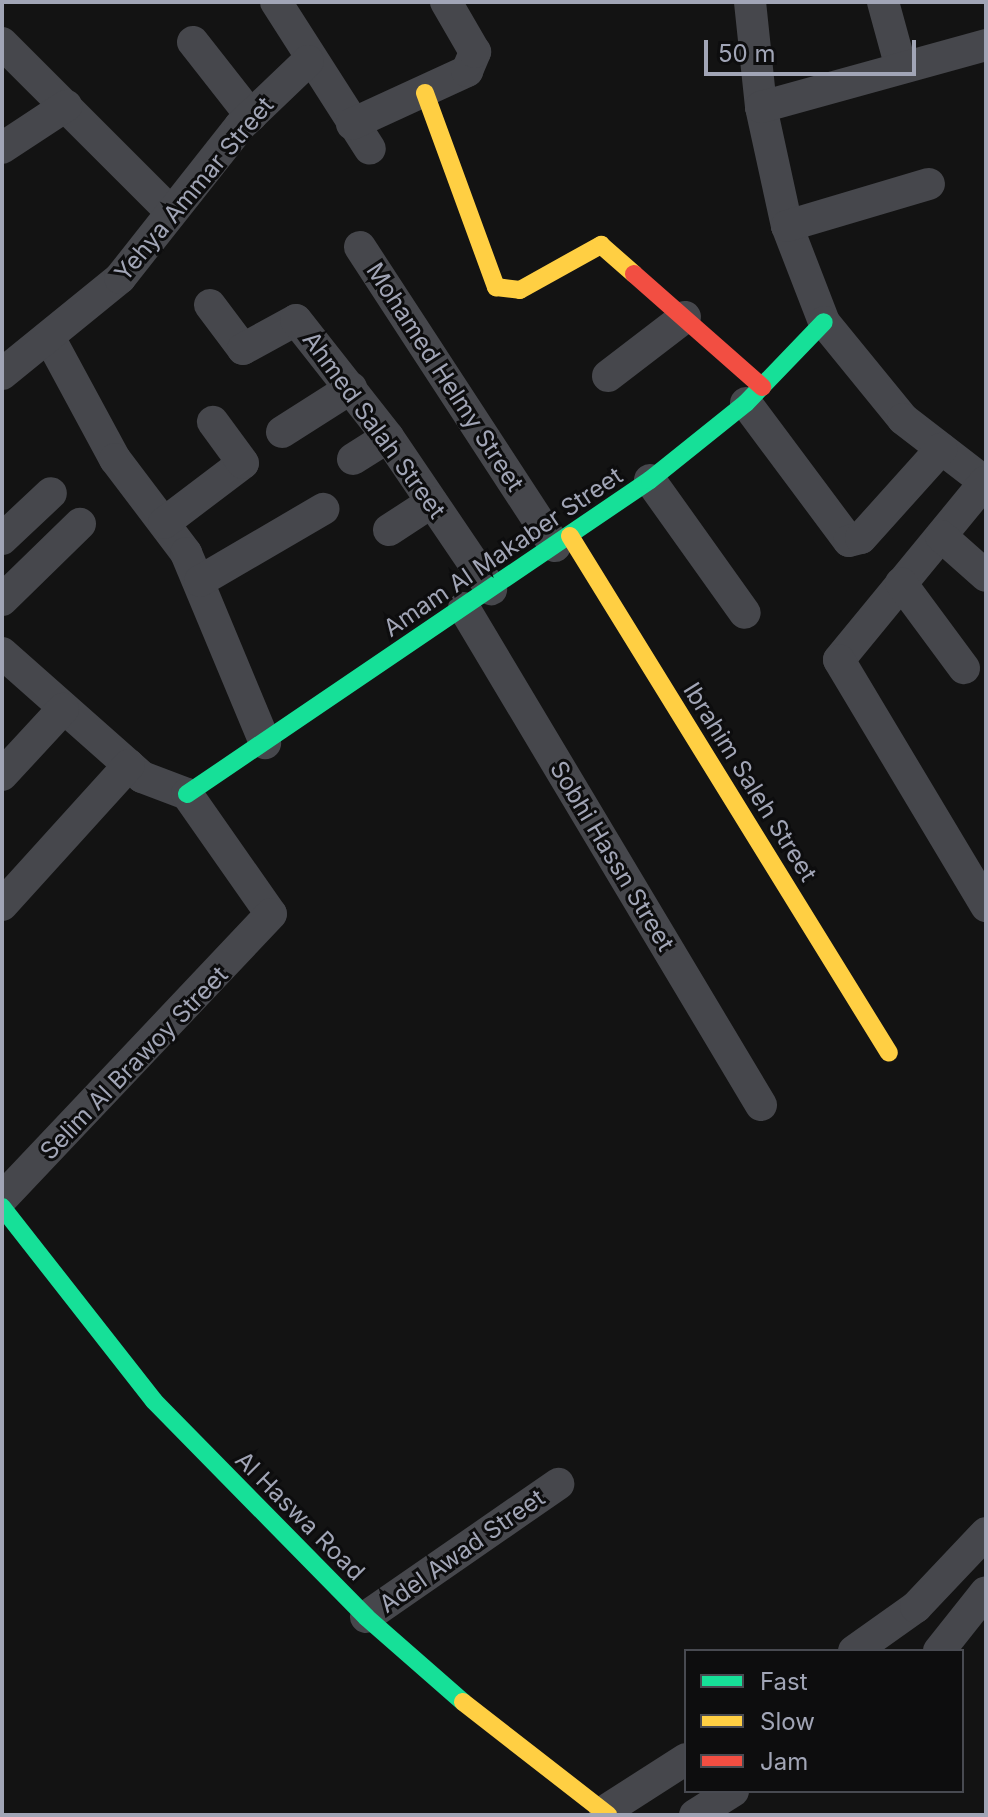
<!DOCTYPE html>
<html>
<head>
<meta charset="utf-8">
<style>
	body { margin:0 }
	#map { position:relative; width:988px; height:1817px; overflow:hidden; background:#131313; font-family:Inter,sans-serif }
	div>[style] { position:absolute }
	.street>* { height:32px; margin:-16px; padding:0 16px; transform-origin:16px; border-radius:16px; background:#46474c }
	.fast>* { height:18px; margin:-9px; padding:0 9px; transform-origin:9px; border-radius:9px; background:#16e098 }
	.slow>* { height:18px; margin:-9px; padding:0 9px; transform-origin:9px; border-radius:9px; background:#ffcf43 }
	.jam>* { height:18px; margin:-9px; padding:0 9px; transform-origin:9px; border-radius:9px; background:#f24e42 }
	span { translate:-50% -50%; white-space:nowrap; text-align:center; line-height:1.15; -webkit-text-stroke:6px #0d0d0e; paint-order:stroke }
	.street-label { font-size:24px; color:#a1a5b6 }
	.frame { position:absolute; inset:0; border:4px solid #a1a5b6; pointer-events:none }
	.legend { position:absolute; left:684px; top:1649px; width:280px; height:144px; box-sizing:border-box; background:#0d0d0e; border:2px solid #484a51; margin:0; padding:10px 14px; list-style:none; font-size:24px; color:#a1a5b6 }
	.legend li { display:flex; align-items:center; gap:16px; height:40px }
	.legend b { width:40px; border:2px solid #484a51 }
	.scale { position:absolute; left:704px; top:40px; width:212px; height:36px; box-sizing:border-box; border:4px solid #a1a5b6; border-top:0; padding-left:10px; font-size:24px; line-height:28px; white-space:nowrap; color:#a1a5b6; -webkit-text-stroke:6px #0d0d0e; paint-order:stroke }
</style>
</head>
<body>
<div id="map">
	<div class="street">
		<div style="left:276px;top:2px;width:174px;rotate:57.4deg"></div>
		<div style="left:750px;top:2px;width:106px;rotate:84deg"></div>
		<div style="left:761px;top:107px;width:122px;rotate:77.7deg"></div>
		<div style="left:787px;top:226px;width:103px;rotate:68.9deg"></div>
		<div style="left:824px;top:322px;width:125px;rotate:50.8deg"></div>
		<div style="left:903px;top:419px;width:105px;rotate:37.6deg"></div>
		<div style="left:883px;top:2px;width:68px;rotate:74.7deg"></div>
		<div style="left:193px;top:42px;width:94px;rotate:51.9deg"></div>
		<div style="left:2px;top:43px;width:239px;rotate:45deg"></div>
		<div style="left:761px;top:107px;width:233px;rotate:-15.4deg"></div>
		<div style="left:352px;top:124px;width:127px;rotate:-24.7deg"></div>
		<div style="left:467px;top:71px;width:21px;rotate:-67deg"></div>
		<div style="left:475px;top:52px;width:58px;rotate:-120.1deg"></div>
		<div style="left:2px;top:148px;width:77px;rotate:-33.3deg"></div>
		<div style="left:787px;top:226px;width:148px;rotate:-16.5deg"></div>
		<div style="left:360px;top:247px;width:357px;rotate:56.9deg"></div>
		<div style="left:210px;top:305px;width:55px;rotate:53.1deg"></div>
		<div style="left:243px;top:349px;width:60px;rotate:-28.7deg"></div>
		<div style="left:296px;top:320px;width:149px;rotate:51.8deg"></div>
		<div style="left:388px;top:437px;width:184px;rotate:55.9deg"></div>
		<div style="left:49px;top:337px;width:139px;rotate:61.6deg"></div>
		<div style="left:115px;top:459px;width:118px;rotate:52.9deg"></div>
		<div style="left:186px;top:553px;width:206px;rotate:67.4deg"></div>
		<div style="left:2px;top:374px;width:152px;rotate:-39.1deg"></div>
		<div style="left:120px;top:278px;width:194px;rotate:-51.7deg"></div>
		<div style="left:240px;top:126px;width:94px;rotate:-43.7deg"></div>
		<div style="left:608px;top:376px;width:97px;rotate:-37.5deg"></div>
		<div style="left:746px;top:403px;width:172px;rotate:53.3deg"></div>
		<div style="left:849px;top:541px;width:12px;rotate:-14deg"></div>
		<div style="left:861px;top:538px;width:120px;rotate:-48deg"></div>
		<div style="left:282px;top:432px;width:82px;rotate:-32.5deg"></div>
		<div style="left:353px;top:459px;width:41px;rotate:-32.2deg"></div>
		<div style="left:650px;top:480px;width:163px;rotate:54.5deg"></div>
		<div style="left:985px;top:482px;width:230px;rotate:129.4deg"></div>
		<div style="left:839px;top:660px;width:287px;rotate:59.1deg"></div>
		<div style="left:164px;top:523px;width:99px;rotate:-37.2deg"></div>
		<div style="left:243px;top:463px;width:51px;rotate:-126.2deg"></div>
		<div style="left:389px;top:530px;width:51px;rotate:-33.1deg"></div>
		<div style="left:941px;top:536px;width:60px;rotate:41.6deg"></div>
		<div style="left:2px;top:539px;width:67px;rotate:-43.2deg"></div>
		<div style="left:200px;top:581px;width:143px;rotate:-30.3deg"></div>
		<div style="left:901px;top:583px;width:106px;rotate:53.5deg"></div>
		<div style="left:2px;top:600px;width:109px;rotate:-44.3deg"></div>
		<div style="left:464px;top:608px;width:579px;rotate:59.14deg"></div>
		<div style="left:2px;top:653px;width:187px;rotate:41.5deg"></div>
		<div style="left:142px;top:777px;width:48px;rotate:20.7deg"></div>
		<div style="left:187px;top:794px;width:146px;rotate:55deg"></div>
		<div style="left:271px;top:914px;width:391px;rotate:133.4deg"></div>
		<div style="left:2px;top:775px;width:90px;rotate:-47.3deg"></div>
		<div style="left:2px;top:905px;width:189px;rotate:-47.8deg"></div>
		<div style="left:366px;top:1617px;width:234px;rotate:-34.7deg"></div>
		<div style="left:854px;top:1651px;width:76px;rotate:-35.4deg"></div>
		<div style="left:916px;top:1607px;width:102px;rotate:-46.6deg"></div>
		<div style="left:939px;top:1651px;width:75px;rotate:-51.5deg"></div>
		<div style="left:605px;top:1811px;width:96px;rotate:-32.7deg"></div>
		<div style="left:695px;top:1815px;width:45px;rotate:-32.3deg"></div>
	</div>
	<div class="fast">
		<div style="left:187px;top:794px;width:559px;rotate:-34.14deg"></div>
		<div style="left:650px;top:480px;width:123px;rotate:-38.7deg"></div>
		<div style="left:746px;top:403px;width:112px;rotate:-46.1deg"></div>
		<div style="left:2px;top:1207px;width:246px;rotate:51.9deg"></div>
		<div style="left:154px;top:1401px;width:303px;rotate:45.5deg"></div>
		<div style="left:366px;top:1617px;width:129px;rotate:41.2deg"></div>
	</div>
	<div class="slow">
		<div style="left:425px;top:93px;width:207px;rotate:69.9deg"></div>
		<div style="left:496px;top:287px;width:24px;rotate:7deg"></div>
		<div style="left:520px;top:290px;width:93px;rotate:-29.1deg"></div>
		<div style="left:601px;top:245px;width:44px;rotate:41.3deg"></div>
		<div style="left:570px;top:536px;width:607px;rotate:58.32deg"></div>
		<div style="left:463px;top:1702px;width:184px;rotate:37.9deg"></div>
	</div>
	<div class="jam">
		<div style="left:634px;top:274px;width:171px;rotate:41.4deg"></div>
	</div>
	<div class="street-label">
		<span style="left:194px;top:189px;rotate:-50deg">Yehya Ammar Street</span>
		<span style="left:445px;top:377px;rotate:57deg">Mohamed Helmy Street</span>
		<span style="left:374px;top:425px;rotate:54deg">Ahmed Salah Street</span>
		<span style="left:503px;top:552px;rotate:-34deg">Amam Al Makaber Street</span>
		<span style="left:750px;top:782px;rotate:58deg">Ibrahim Saleh Street</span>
		<span style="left:612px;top:856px;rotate:59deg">Sobhi Hassn Street</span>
		<span style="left:134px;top:1063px;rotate:-46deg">Selim Al Brawoy Street</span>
		<span style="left:300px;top:1516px;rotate:45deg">Al Haswa Road</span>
		<span style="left:462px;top:1551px;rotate:-35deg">Adel Awad Street</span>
	</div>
	<div class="frame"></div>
	<ul class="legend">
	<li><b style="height:10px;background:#16e098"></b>Fast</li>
	<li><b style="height:10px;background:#ffcf43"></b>Slow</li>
	<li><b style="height:10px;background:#f24e42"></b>Jam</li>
	</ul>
	<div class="scale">50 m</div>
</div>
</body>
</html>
